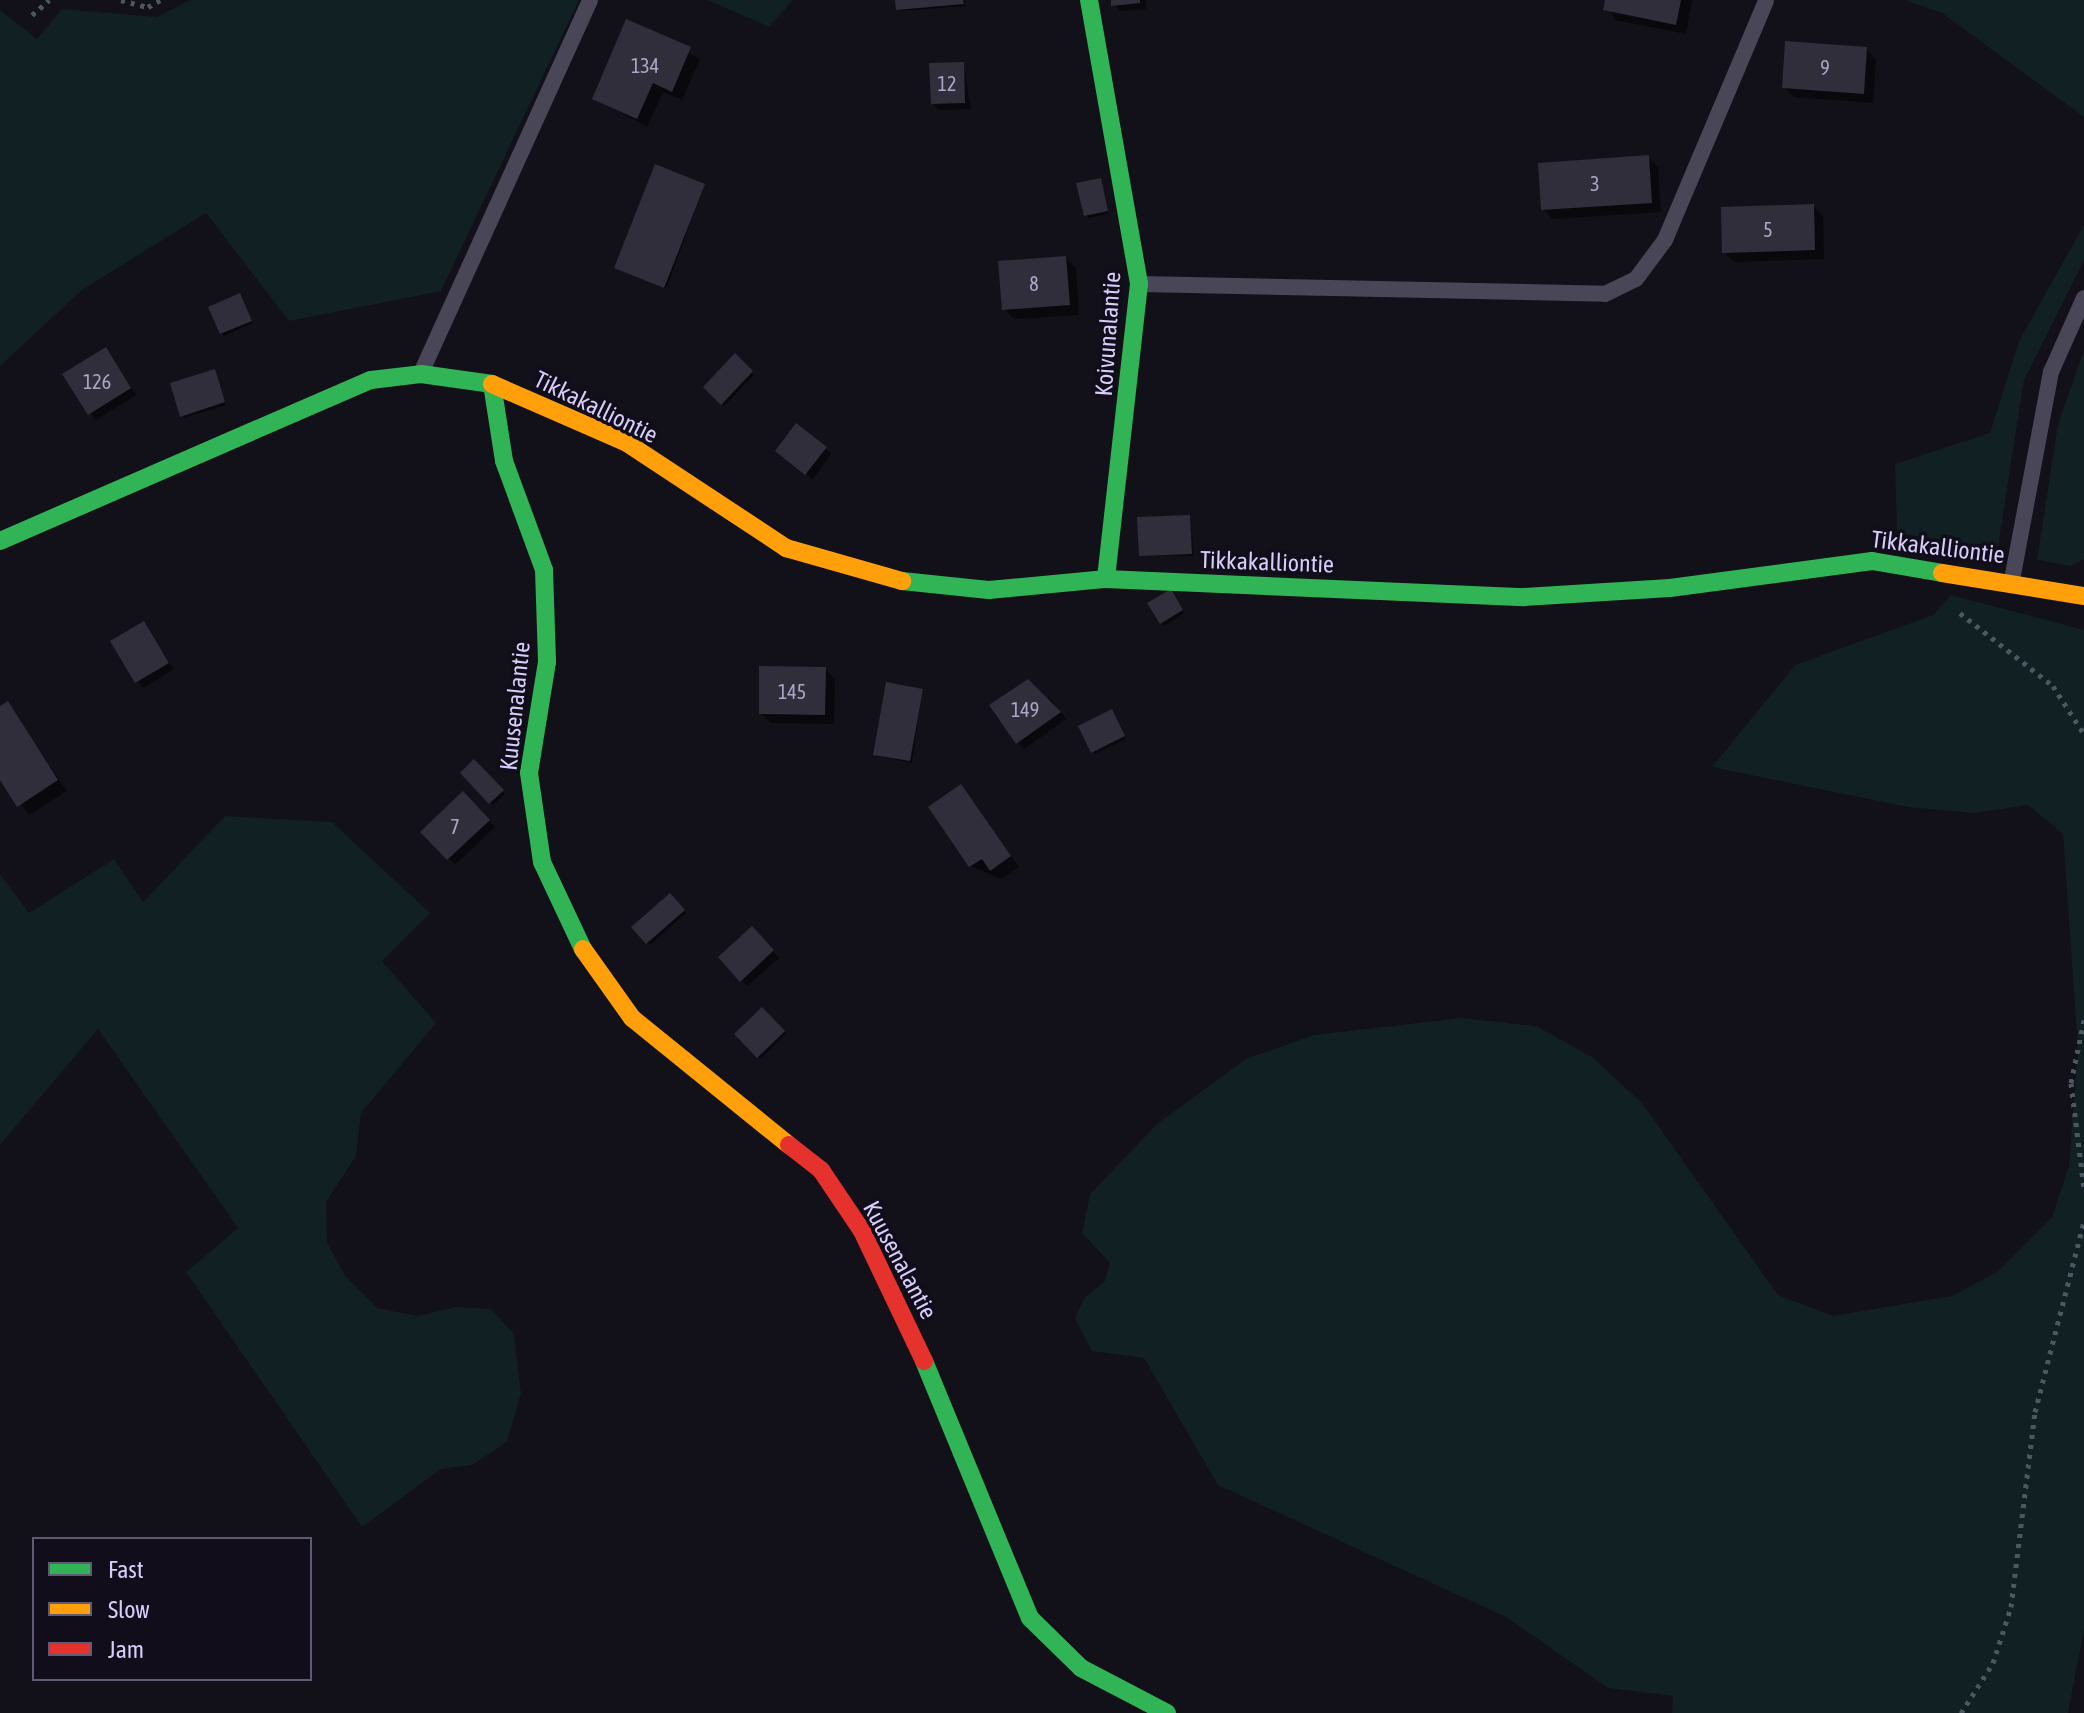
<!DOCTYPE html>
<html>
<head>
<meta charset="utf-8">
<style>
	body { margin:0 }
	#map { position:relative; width:2084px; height:1713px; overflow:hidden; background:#121018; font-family:"Asap Condensed",sans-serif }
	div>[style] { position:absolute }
	.green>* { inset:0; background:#112022 }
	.shadow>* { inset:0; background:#0007 }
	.building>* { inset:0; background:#302e3a }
	.path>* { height:5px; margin-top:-2.5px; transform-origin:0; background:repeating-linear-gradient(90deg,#4d5762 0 4px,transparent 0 10px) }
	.lane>* { height:16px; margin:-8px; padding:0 8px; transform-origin:8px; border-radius:8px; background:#484657 }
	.fast>* { height:18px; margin:-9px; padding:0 9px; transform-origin:9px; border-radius:9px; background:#30b455 }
	.slow>* { height:18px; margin:-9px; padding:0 9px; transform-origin:9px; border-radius:9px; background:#ff9f0a }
	.jam>* { height:18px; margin:-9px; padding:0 9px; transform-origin:9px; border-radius:9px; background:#e5322d }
	span { translate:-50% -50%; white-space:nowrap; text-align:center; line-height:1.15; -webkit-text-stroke:7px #110d1b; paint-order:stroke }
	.number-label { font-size:20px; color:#aca6c8 }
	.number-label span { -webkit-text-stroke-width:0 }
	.street-label { font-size:24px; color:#d6cef8 }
	.legend { position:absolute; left:32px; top:1537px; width:280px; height:144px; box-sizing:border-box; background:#110d1b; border:2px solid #605a73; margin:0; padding:10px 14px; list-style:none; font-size:24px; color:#d6cef8 }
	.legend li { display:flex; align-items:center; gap:16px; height:40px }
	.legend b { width:40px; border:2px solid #605a73 }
</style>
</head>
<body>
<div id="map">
	<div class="green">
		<div style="clip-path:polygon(190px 0,579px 0,441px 291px,289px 321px,206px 213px,82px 290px,0 366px,0 10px,37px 39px,62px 9px,157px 17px)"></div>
		<div style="clip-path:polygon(708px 0,793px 0,769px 27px)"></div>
		<div style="clip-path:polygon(1905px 0,2084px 0,2084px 117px,1942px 13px)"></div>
		<div style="clip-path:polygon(2084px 225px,2084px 260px,2024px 380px,1997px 553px,1897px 532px,1895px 464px,1990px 433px,2019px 341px)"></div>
		<div style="clip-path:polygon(2084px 350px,2084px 559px,2071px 566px,2037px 560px,2058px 424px)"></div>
		<div style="clip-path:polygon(1951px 595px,2084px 630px,2084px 1629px,2068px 1713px,1672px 1713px,1673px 1696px,1608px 1688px,1506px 1617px,1218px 1485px,1144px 1358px,1092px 1351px,1075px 1319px,1084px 1298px,1105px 1281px,1110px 1263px,1082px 1233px,1090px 1194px,1158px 1123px,1246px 1059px,1314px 1035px,1461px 1018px,1536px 1026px,1592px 1057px,1642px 1103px,1778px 1295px,1833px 1316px,1952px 1296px,1997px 1272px,2052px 1217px,2069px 1166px,2078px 1049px,2063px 834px,2028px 805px,1974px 813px,1908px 807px,1712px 767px,1795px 665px,1933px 615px)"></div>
		<div style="clip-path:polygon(225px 816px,332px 822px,430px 913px,382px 961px,436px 1023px,361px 1113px,356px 1156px,326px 1202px,327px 1242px,345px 1276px,377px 1308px,418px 1316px,455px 1307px,491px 1309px,514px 1334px,521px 1393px,507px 1442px,472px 1465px,441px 1469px,362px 1527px,186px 1272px,238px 1228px,98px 1029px,0 1145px,0 874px,29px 913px,114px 859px,143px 902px)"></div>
	</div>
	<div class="shadow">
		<div style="clip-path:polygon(897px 0,965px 0,965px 6px,901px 11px)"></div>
		<div style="clip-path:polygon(1113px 0,1145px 0,1146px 9px,1120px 11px)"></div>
		<div style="clip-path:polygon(1607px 0,1692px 0,1686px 34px,1615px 20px)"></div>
		<div style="clip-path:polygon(627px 22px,700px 59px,682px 100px,663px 92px,647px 127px,594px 98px)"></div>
		<div style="clip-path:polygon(1866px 49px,1876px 59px,1873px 103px,1794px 97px,1784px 87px)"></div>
		<div style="clip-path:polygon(963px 64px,971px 109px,939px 110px,933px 103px)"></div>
		<div style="clip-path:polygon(1648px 157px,1658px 167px,1661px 212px,1553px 219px,1543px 209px)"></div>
		<div style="clip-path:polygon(1079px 185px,1109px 214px,1088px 218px)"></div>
		<div style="clip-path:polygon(704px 186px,666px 289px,616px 268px)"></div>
		<div style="clip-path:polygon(1813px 206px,1823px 216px,1824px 259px,1734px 262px,1724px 252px)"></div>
		<div style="clip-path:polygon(1066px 258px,1076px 268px,1079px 315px,1014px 319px,1004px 309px)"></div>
		<div style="clip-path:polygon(242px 298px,253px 323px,224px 336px,221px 333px)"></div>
		<div style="clip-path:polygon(105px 350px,136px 395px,96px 420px,65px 375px)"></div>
		<div style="clip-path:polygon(735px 356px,754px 375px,724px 406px,705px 387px)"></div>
		<div style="clip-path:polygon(214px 371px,226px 405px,184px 418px,182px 415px)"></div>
		<div style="clip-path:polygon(825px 448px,831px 454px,813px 479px,783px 457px)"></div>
		<div style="clip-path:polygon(1190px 517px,1194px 556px,1141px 555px)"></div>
		<div style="clip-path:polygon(1173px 594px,1184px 613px,1164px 626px,1150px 604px)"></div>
		<div style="clip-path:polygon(143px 623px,174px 669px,143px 688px,113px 642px)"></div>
		<div style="clip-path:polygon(825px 669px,835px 679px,834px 724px,771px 723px,761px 713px)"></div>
		<div style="clip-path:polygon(922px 691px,912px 763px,878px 756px,875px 754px)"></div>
		<div style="clip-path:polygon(1049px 697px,1066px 719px,1024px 749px,1017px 742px)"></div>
		<div style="clip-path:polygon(7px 704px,67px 791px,29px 815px,0 776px,0 709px)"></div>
		<div style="clip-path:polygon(1114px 714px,1126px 739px,1095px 754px,1093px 752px)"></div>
		<div style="clip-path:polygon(474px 762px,505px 794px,493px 805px,462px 773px)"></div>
		<div style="clip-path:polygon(961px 787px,1019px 867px,1001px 879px,971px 866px,931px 808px)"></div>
		<div style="clip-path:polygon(463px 794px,495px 827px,455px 865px,423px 832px)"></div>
		<div style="clip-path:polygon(670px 895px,686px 913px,650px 945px,634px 927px)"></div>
		<div style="clip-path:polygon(752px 928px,779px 958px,747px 986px,720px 957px)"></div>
		<div style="clip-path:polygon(762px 1010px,786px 1034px,760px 1059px,737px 1034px)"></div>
	</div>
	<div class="building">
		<div style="clip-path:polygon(895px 0,963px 0,964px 4px,896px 10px)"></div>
		<div style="clip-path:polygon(1111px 0,1140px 0,1140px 3px,1111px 6px)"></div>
		<div style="clip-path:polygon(1605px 0,1681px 0,1676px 25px,1603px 10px)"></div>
		<div style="clip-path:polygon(626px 19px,691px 47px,672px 92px,653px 83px,637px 119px,592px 99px)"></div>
		<div style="clip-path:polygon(1785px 41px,1867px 47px,1864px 94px,1782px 88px)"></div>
		<div style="clip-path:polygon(964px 62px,965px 103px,931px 104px,929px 63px)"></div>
		<div style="clip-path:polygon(1649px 155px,1652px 203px,1541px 210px,1538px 163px)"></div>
		<div style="clip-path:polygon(655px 164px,705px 184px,664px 288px,614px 268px)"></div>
		<div style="clip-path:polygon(1101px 178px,1108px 211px,1084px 216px,1076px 183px)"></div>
		<div style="clip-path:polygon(1814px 204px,1815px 250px,1722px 253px,1721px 207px)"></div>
		<div style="clip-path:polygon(1066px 256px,1070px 305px,1002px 310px,998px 261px)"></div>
		<div style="clip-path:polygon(240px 293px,252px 321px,220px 334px,208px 307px)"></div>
		<div style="clip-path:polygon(106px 347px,131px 388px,88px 415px,62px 374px)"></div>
		<div style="clip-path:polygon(735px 353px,753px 371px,721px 405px,703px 387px)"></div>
		<div style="clip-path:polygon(215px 369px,225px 402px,180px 417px,170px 383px)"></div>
		<div style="clip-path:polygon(796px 423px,827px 447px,805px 475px,775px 451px)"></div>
		<div style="clip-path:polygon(1190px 515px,1192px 554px,1139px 556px,1137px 517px)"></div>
		<div style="clip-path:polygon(1171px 589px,1183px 610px,1160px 624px,1147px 603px)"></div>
		<div style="clip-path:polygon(144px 621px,169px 663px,135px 683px,110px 641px)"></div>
		<div style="clip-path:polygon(759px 666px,826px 667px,825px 715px,759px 714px)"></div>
		<div style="clip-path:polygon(1028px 679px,1061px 712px,1016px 744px,989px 705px)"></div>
		<div style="clip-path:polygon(886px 682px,923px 689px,910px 761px,873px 755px)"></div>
		<div style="clip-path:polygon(8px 701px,58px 780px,17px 807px,0 780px,0 706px)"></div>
		<div style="clip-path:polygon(1112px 709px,1125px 736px,1091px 753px,1078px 726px)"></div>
		<div style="clip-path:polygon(474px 759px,504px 790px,489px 804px,460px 773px)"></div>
		<div style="clip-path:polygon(961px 784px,1011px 856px,990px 871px,982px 859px,969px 867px,928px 807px)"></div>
		<div style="clip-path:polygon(463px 791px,490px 820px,447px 860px,420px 832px)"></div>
		<div style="clip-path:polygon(670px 893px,685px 910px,646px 944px,631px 927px)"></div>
		<div style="clip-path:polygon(752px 926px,774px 950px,740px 982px,718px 957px)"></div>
		<div style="clip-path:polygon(762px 1007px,785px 1031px,757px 1058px,734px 1034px)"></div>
	</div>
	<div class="path">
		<div style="left:121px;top:0;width:28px;rotate:15deg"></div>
		<div style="left:148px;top:7px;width:14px;rotate:-30deg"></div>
		<div style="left:32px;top:15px;width:23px;rotate:-41deg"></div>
		<div style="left:1960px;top:613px;width:118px;rotate:38.1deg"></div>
		<div style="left:2053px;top:686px;width:57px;rotate:57.1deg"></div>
		<div style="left:2084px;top:1020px;width:64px;rotate:101.7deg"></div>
		<div style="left:2071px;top:1083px;width:107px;rotate:83deg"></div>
		<div style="left:1961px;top:1713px;width:59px;rotate:-57.4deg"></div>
		<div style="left:1993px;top:1663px;width:59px;rotate:-72.2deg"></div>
		<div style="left:2011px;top:1607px;width:196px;rotate:-83deg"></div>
		<div style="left:2035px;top:1412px;width:197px;rotate:-75.6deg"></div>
	</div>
	<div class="lane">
		<div style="left:1140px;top:284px;width:465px;rotate:1.2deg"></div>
		<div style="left:1605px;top:294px;width:34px;rotate:-26deg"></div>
		<div style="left:1636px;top:279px;width:49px;rotate:-53.4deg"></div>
		<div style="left:1665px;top:240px;width:259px;rotate:-67.1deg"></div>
		<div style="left:421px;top:373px;width:409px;rotate:-65.6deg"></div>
		<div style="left:2012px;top:580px;width:212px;rotate:-79.4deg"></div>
		<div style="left:2051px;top:372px;width:81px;rotate:-66deg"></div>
	</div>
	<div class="fast">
		<div style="left:1089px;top:0;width:288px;rotate:80deg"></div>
		<div style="left:1139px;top:284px;width:297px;rotate:96.4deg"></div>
		<div style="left:0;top:541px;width:404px;rotate:-23.5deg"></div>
		<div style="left:371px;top:380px;width:50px;rotate:-6.8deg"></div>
		<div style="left:421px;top:374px;width:72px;rotate:8deg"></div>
		<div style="left:492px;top:384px;width:78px;rotate:81.1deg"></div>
		<div style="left:504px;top:461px;width:116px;rotate:69.8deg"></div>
		<div style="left:544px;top:570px;width:92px;rotate:88.1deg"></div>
		<div style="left:547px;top:662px;width:112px;rotate:99.2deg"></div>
		<div style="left:529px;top:773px;width:90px;rotate:81.7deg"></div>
		<div style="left:542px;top:862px;width:96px;rotate:64.8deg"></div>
		<div style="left:902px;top:581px;width:87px;rotate:5.9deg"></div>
		<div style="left:989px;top:590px;width:118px;rotate:-5.4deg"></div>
		<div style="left:1106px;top:579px;width:418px;rotate:2.5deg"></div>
		<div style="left:1524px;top:597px;width:146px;rotate:-3.5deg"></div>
		<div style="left:1670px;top:588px;width:204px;rotate:-7.6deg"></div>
		<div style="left:1872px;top:561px;width:71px;rotate:9.7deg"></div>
		<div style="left:924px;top:1361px;width:278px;rotate:67.6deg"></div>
		<div style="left:1030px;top:1618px;width:71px;rotate:44.4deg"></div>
		<div style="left:1081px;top:1668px;width:97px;rotate:27.6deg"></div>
	</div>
	<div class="slow">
		<div style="left:492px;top:384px;width:147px;rotate:23.6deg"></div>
		<div style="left:627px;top:443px;width:191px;rotate:33.4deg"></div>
		<div style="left:786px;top:548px;width:121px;rotate:15.9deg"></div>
		<div style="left:1942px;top:573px;width:144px;rotate:9.2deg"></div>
		<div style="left:583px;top:949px;width:85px;rotate:54.6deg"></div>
		<div style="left:632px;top:1018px;width:202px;rotate:39deg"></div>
	</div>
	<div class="jam">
		<div style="left:789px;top:1145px;width:41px;rotate:38deg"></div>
		<div style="left:821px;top:1170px;width:73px;rotate:56.1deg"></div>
		<div style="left:862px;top:1231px;width:144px;rotate:64.5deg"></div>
	</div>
	<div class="number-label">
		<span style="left:645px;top:65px">134</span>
		<span style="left:1825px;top:67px">9</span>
		<span style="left:947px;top:83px">12</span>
		<span style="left:1595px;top:183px">3</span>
		<span style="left:1768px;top:229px">5</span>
		<span style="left:1034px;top:283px">8</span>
		<span style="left:97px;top:381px">126</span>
		<span style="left:792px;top:691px">145</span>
		<span style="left:1025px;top:709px">149</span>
		<span style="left:455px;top:826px">7</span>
	</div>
	<div class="street-label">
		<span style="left:1108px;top:334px;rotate:-86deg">Koivunalantie</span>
		<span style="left:596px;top:407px;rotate:26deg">Tikkakalliontie</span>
		<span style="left:1938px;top:547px;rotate:7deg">Tikkakalliontie</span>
		<span style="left:1267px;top:562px;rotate:2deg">Tikkakalliontie</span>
		<span style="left:515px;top:706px;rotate:-84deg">Kuusenalantie</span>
		<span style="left:900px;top:1260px;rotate:62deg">Kuusenalantie</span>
	</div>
	<ul class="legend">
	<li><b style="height:10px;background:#30b455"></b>Fast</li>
	<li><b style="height:10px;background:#ff9f0a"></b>Slow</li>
	<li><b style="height:10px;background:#e5322d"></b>Jam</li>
	</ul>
</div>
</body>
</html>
